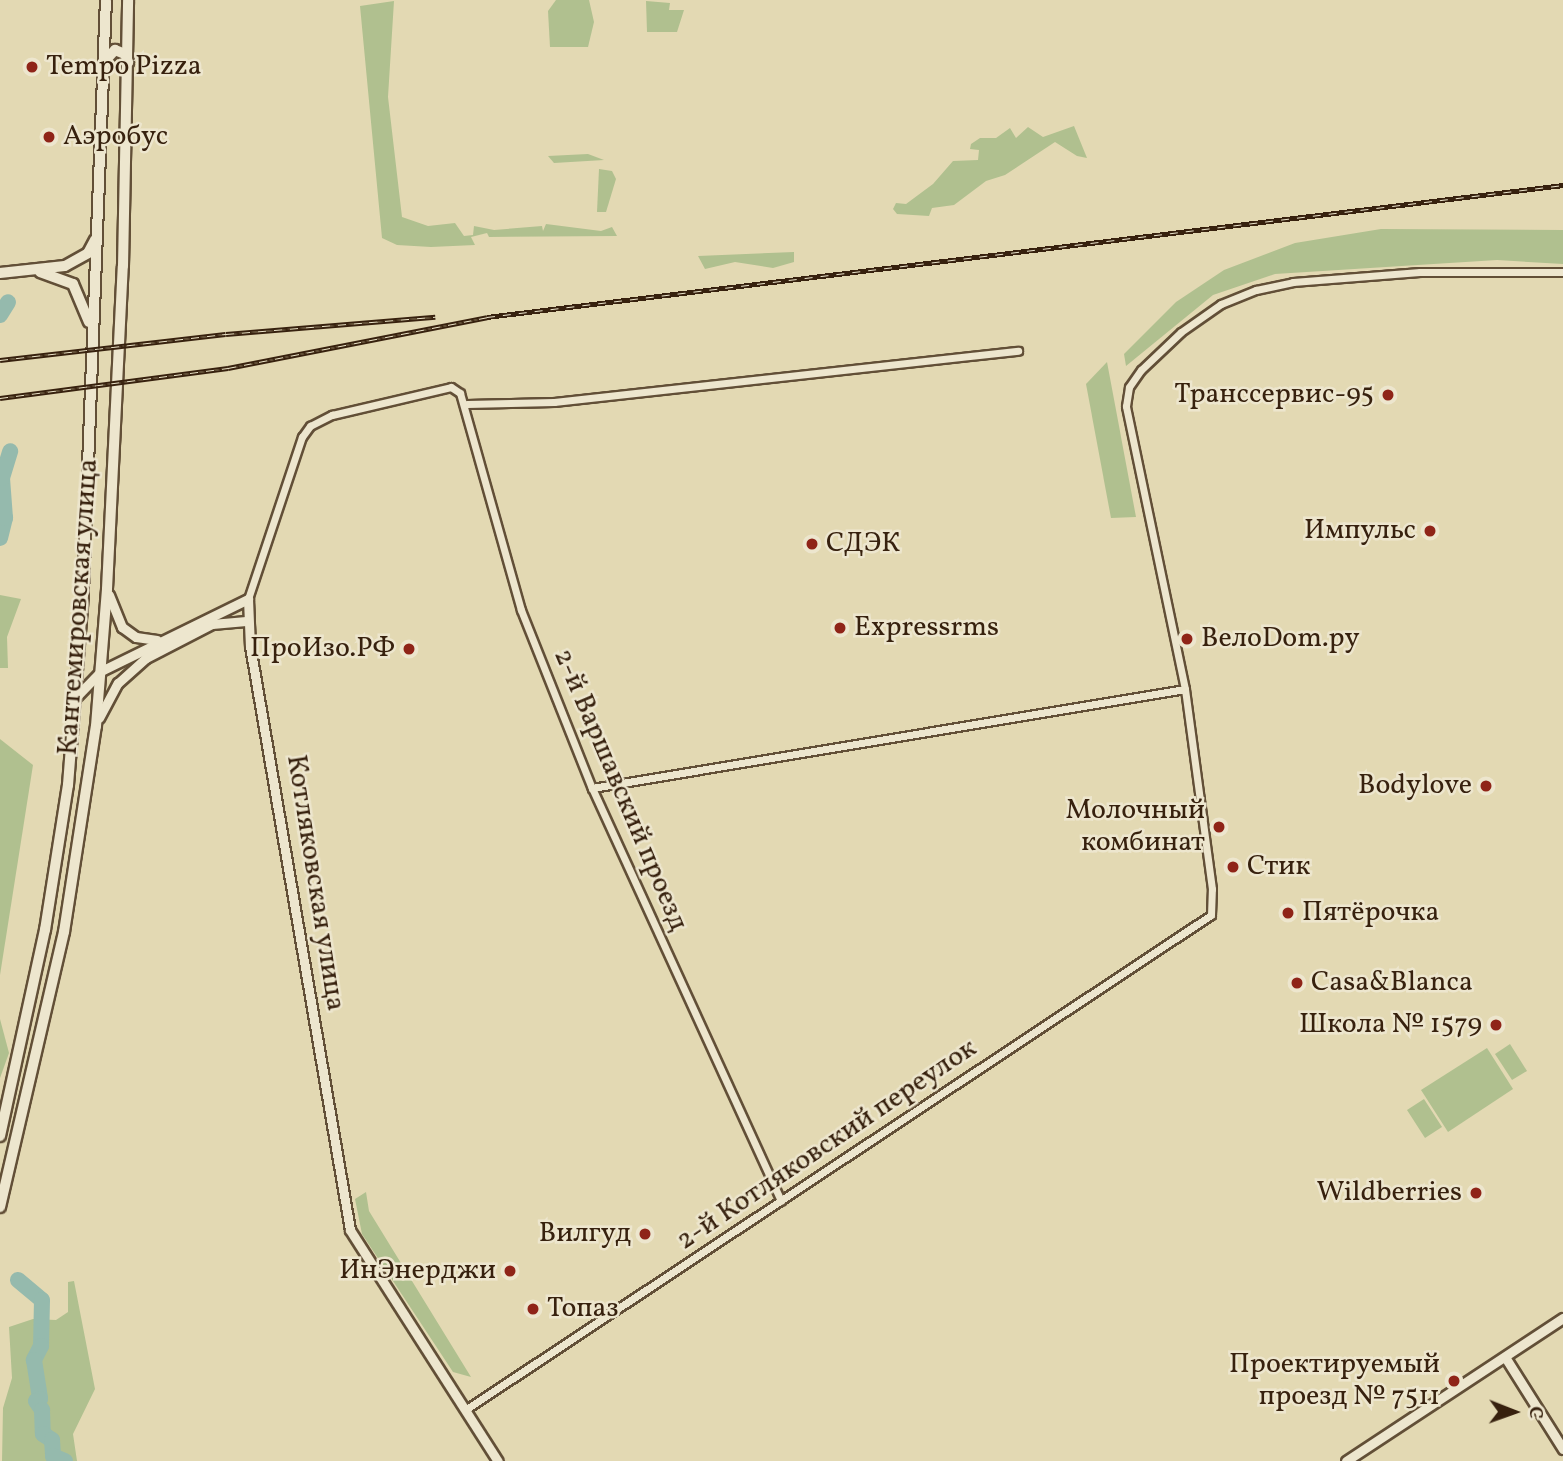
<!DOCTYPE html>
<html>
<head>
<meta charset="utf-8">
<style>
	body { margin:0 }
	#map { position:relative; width:1563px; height:1461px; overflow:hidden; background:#e3d9b3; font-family:Vollkorn,serif }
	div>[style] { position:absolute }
	.green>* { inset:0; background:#b0c08f }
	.river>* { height:16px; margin:-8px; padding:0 8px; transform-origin:8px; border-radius:8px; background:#95baad }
	.roads { filter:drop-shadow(2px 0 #624f37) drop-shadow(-2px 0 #624f37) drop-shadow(0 2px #624f37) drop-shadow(0 -2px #624f37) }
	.minor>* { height:7px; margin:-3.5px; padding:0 3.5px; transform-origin:3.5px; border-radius:3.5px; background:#ede6ce }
	.tertiary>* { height:9px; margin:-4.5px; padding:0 4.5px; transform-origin:4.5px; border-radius:4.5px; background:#ede6ce }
	.secondary>* { height:10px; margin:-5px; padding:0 5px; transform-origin:5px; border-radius:5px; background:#ede6ce }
	.rail>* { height:5px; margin-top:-2.5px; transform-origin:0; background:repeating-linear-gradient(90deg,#ede6ce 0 8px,#37210e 0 16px); box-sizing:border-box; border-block:2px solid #37210e }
	.dots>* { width:19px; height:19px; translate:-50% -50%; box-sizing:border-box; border:4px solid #ede6ce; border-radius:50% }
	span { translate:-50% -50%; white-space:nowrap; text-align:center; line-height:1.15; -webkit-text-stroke:5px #ede6ce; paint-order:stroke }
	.poi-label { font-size:28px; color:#37210e }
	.left { translate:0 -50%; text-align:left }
	.right { translate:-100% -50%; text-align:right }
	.street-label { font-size:28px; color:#37210e }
	.north { position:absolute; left:1479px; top:1377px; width:70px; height:70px; -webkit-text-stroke:5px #ede6ce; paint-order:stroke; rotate:91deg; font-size:19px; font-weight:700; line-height:28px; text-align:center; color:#37210e }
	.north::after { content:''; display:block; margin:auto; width:24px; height:32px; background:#37210e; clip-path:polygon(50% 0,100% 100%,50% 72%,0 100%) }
</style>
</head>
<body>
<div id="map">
	<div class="green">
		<div style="clip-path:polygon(556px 0,589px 0,594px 22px,588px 47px,550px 47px,548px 11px)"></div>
		<div style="clip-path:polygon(394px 1px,388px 97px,402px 217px,428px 226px,455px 223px,464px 236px,473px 235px,474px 226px,494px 230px,542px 226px,543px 231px,546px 224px,601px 231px,612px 227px,617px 236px,489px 237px,487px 233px,471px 237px,475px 245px,431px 247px,397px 245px,382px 238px,360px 6px)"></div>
		<div style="clip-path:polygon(646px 1px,670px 3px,669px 10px,684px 10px,677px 32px,647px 32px)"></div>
		<div style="clip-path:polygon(1074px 126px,1087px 158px,1077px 156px,1055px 142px,1005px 175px,986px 181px,954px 205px,932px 208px,929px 216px,897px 214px,893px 209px,896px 203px,906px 204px,933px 184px,953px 161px,978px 160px,979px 150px,970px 149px,971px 144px,980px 138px,996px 138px,1010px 128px,1016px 138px,1028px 127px,1043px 137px)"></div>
		<div style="clip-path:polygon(588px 154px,604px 160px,554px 163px,548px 156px)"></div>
		<div style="clip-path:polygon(599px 169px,612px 171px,616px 179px,606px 212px,597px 212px)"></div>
		<div style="clip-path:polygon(1381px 229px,1563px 230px,1563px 264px,1497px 260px,1275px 274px,1213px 295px,1126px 366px,1124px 354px,1176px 302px,1224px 270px,1295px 243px)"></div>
		<div style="clip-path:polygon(794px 252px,794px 262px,773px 268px,735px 262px,705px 269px,698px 256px)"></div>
		<div style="clip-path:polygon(1107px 362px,1136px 517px,1111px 518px,1086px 384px)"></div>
		<div style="clip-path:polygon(0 595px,21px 599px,7px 637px,8px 668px,0 668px)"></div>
		<div style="clip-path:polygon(0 739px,33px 765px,0 975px)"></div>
		<div style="clip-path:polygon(0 1019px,9px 1053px,0 1078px)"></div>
		<div style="clip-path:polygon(1510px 1044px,1527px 1071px,1512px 1080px,1495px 1054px)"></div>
		<div style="clip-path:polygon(1487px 1048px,1513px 1089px,1448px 1132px,1421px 1090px)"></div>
		<div style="clip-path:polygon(1424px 1099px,1442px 1127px,1425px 1138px,1407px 1110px)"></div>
		<div style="clip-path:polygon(366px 1192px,369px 1211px,471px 1377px,453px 1372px,362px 1234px,355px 1199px)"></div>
		<div style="clip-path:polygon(74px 1281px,95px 1389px,73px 1434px,77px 1461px,2px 1461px,3px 1408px,12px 1378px,9px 1327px,33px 1319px,56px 1320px,68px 1312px,68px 1282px)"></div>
	</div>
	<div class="river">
		<div style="left:0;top:315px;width:15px;rotate:-58deg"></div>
		<div style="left:0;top:538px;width:21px;rotate:-76deg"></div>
		<div style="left:5px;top:518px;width:40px;rotate:-94.3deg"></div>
		<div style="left:2px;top:478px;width:28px;rotate:-73deg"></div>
		<div style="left:18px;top:1280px;width:31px;rotate:40deg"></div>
		<div style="left:42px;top:1300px;width:46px;rotate:91.2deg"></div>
		<div style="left:41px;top:1346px;width:16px;rotate:117deg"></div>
		<div style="left:34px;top:1360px;width:39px;rotate:81deg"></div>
		<div style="left:40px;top:1399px;width:4px;rotate:153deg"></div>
		<div style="left:36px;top:1401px;width:11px;rotate:56deg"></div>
		<div style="left:42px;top:1410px;width:24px;rotate:88deg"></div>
		<div style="left:43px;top:1434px;width:11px;rotate:34deg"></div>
		<div style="left:52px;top:1440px;width:16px;rotate:86deg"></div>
		<div style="left:53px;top:1456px;width:13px;rotate:23deg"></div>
	</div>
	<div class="roads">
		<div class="minor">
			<div style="left:467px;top:404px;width:87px;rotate:-1.3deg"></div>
			<div style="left:554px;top:402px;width:467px;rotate:-6.3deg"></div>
			<div style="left:248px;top:599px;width:171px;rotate:-71.6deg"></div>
			<div style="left:302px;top:437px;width:14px;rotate:-54deg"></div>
			<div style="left:310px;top:426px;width:25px;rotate:-27deg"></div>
			<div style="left:332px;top:415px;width:122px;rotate:-13.2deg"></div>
			<div style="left:451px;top:387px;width:11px;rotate:34deg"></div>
			<div style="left:460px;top:393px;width:225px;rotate:74.3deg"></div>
			<div style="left:521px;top:610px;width:192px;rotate:68.3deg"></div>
			<div style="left:592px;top:788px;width:454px;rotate:65.4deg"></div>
			<div style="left:592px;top:788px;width:601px;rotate:-9.48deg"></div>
			<div style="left:465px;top:1410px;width:895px;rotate:-33.57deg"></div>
			<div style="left:1211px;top:915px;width:26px;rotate:-88deg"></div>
			<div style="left:1212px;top:889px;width:202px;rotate:-97.7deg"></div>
			<div style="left:1185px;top:689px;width:289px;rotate:-101.8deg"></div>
			<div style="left:1126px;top:406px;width:19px;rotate:-81deg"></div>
			<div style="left:1129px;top:387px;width:21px;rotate:-55deg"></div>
			<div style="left:1141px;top:370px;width:55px;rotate:-43.5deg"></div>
			<div style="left:1181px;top:332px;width:49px;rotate:-35deg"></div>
			<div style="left:1221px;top:304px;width:38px;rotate:-22deg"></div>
			<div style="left:1256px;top:290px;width:38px;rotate:-12deg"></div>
			<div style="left:1293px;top:282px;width:127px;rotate:-4.5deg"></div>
			<div style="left:1420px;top:272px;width:143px"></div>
		</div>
		<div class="tertiary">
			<div style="left:109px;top:595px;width:35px;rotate:68deg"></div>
			<div style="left:122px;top:627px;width:17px;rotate:36deg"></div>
			<div style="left:136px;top:637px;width:21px;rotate:8deg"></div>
			<div style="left:76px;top:697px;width:36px;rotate:-46deg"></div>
			<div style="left:101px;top:671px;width:164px;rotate:-26.1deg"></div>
			<div style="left:248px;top:599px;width:47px;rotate:87.6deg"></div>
			<div style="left:250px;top:646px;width:592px;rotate:80.28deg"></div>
			<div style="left:350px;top:1230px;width:274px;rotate:57.4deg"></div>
			<div style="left:99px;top:718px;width:40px;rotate:-62deg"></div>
			<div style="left:118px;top:683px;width:38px;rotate:-42deg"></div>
			<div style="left:146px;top:658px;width:74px;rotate:-27.3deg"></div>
			<div style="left:212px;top:624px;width:34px;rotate:-5deg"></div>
			<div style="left:1505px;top:1357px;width:109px;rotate:57.8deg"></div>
			<div style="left:1346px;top:1461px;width:260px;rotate:-33.4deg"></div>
		</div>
		<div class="secondary">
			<div style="left:105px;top:61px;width:15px;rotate:-48deg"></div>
			<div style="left:115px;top:50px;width:11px;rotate:22deg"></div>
			<div style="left:125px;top:54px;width:9px;rotate:69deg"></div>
			<div style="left:40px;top:272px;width:35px;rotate:20deg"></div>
			<div style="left:73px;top:284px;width:41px;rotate:67.2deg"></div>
			<div style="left:0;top:273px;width:65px;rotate:-6.1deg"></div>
			<div style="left:65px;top:266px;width:26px;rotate:-29deg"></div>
			<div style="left:88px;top:253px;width:15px;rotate:-62deg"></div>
			<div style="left:0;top:1136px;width:211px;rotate:-77.7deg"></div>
			<div style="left:45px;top:930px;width:147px;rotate:-81deg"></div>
			<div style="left:68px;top:785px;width:191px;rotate:-85.5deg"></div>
			<div style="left:83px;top:595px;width:595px;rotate:-87.79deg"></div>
			<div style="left:0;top:1207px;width:282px;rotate:-76.9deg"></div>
			<div style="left:64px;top:932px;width:208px;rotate:-81.2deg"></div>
			<div style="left:96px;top:726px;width:137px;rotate:-85.4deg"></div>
			<div style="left:107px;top:589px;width:323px;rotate:-87.2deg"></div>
			<div style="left:123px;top:266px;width:266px;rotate:-88.9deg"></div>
		</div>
	</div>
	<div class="rail">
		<div style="left:0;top:360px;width:227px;rotate:-6.6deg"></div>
		<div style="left:226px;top:334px;width:210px;rotate:-4.7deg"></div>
		<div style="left:0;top:398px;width:230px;rotate:-7.5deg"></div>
		<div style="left:228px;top:368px;width:264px;rotate:-11.1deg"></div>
		<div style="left:487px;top:317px;width:1084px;rotate:-6.99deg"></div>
	</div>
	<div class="dots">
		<div style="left:32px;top:67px;background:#8f2418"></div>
		<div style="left:49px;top:137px;background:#8f2418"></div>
		<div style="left:1388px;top:395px;background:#8f2418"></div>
		<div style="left:1430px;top:531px;background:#8f2418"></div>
		<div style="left:812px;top:544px;background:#8f2418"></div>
		<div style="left:840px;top:628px;background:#8f2418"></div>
		<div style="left:1187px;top:639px;background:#8f2418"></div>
		<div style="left:409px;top:649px;background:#8f2418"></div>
		<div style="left:1486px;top:786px;background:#8f2418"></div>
		<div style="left:1219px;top:827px;background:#8f2418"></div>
		<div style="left:1233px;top:867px;background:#8f2418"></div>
		<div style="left:1288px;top:913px;background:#8f2418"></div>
		<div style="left:1297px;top:983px;background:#8f2418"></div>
		<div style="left:1496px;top:1025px;background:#8f2418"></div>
		<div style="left:1476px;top:1193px;background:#8f2418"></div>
		<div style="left:645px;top:1234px;background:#8f2418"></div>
		<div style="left:510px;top:1271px;background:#8f2418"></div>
		<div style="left:533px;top:1309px;background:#8f2418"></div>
		<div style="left:1454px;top:1381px;background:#8f2418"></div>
	</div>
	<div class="poi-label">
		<span class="left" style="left:46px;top:67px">Tempo Pizza</span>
		<span class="left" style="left:63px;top:137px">Аэробус</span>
		<span class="right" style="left:1374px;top:395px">Транссервис-95</span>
		<span class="right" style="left:1416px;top:531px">Импульс</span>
		<span class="left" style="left:826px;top:544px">СДЭК</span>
		<span class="left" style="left:854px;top:628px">Expressrms</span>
		<span class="left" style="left:1201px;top:639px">ВелоDom.ру</span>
		<span class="right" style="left:395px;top:649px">ПроИзо.РФ</span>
		<span class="right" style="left:1472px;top:786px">Bodylove</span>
		<span class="right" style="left:1205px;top:827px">Молочный<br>комбинат</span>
		<span class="left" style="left:1247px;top:867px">Стик</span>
		<span class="left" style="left:1302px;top:913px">Пятёрочка</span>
		<span class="left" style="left:1311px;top:983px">Casa&amp;Blanca</span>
		<span class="right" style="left:1482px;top:1025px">Школа № 1579</span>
		<span class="right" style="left:1462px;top:1193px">Wildberries</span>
		<span class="right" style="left:631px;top:1234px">Вилгуд</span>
		<span class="right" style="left:496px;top:1271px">ИнЭнерджи</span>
		<span class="left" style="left:547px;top:1309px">Топаз</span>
		<span class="right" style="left:1440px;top:1381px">Проектируемый<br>проезд № 7511</span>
	</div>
	<div class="street-label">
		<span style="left:79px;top:607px;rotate:-86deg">Кантемировская улица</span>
		<span style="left:620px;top:790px;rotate:67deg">2-й Варшавский проезд</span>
		<span style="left:315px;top:883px;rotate:81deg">Котляковская улица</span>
		<span style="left:827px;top:1145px;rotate:-34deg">2-й Котляковский переулок</span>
	</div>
	<div class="north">С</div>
</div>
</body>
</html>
